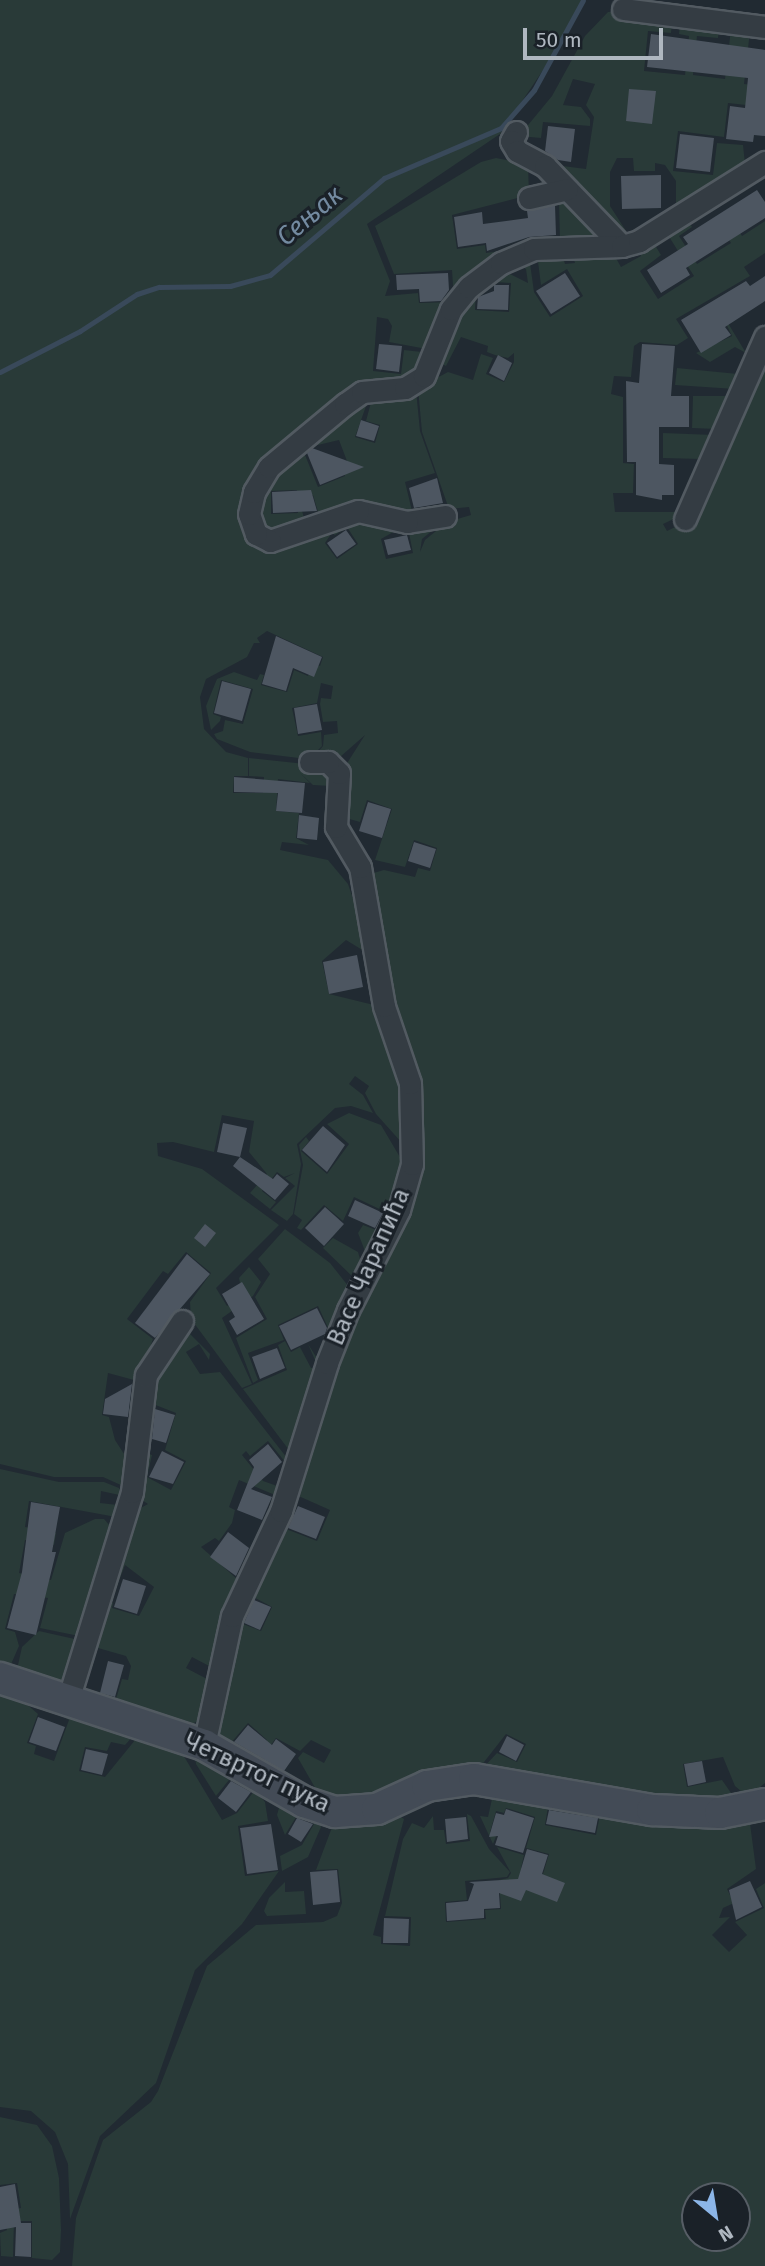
<!DOCTYPE html>
<html>
<head>
<meta charset="utf-8">
<style>
	body { margin:0 }
	#map { position:relative; width:765px; height:2266px; overflow:hidden; background:#212a32; font-family:"Fira Sans",sans-serif }
	div>[style] { position:absolute }
	.green>* { inset:0; background:#293a38 }
	.stream>* { height:5px; margin:-2.5px; padding:0 2.5px; transform-origin:2.5px; border-radius:2.5px; background:#39495a }
	.building>* { inset:0; background:#4d5661 }
	.roads { filter:drop-shadow(2px 0 #525a61) drop-shadow(-2px 0 #525a61) drop-shadow(0 2px #525a61) drop-shadow(0 -2px #525a61) }
	.street>* { height:21px; margin:-10.5px; padding:0 10.5px; transform-origin:10.5px; border-radius:10.5px; background:#343c43 }
	.secondary>* { height:30px; margin:-15px; padding:0 15px; transform-origin:15px; border-radius:15px; background:#434b56 }
	span { translate:-50% -50%; white-space:nowrap; text-align:center; line-height:1.15; -webkit-text-stroke:6px #1a2128; paint-order:stroke }
	.street-label { font-size:24px; color:#afb7c0 }
	.water-label { font-size:26px; color:#738aa0; font-style:italic }
	.north { position:absolute; left:681px; top:2182px; width:70px; height:70px; box-sizing:border-box; background:#1a2128; border:2px solid #565d65; border-radius:50%; rotate:150deg; font-size:19px; font-weight:700; line-height:28px; text-align:center; color:#afb7c0 }
	.north::after { content:''; display:block; margin:auto; width:24px; height:32px; background:#8cb6e8; clip-path:polygon(50% 0,100% 100%,50% 72%,0 100%) }
	.scale { position:absolute; left:523px; top:28px; width:140px; height:32px; box-sizing:border-box; border:4px solid #afb7c0; border-top:0; padding-left:9px; font-size:21px; line-height:24px; white-space:nowrap; color:#afb7c0; -webkit-text-stroke:5px #1a2128; paint-order:stroke }
</style>
</head>
<body>
<div id="map">
	<div class="green">
		<div style="clip-path:polygon(0 0,584px 0,570px 30px,500px 134px,367px 224px,390px 281px,385px 296px,418px 293px,419px 303px,450px 302px,432px 350px,389px 342px,392px 326px,388px 319px,377px 317px,373px 371px,401px 374px,404px 350px,431px 353px,416px 378px,369px 386px,248px 499px,243px 533px,251px 539px,318px 528px,331px 534px,325px 543px,337px 559px,358px 544px,347px 527px,335px 535px,322px 527px,356px 515px,404px 526px,381px 539px,386px 559px,413px 553px,409px 533px,398px 532px,438px 526px,422px 539px,420px 552px,425px 540px,447px 522px,471px 515px,469px 507px,449px 509px,422px 432px,418px 388px,448px 372px,473px 380px,481px 354px,493px 358px,486px 374px,504px 382px,514px 362px,514px 353px,508px 358px,495px 355px,487px 352px,488px 346px,461px 337px,446px 366px,438px 362px,447px 328px,476px 290px,475px 310px,509px 312px,511px 283px,481px 281px,500px 269px,528px 283px,526px 269px,514px 262px,529px 256px,534px 292px,550px 317px,583px 296px,567px 269px,541px 285px,537px 254px,562px 254px,565px 264px,575px 263px,572px 253px,613px 253px,621px 267px,641px 256px,638px 250px,653px 242px,661px 255px,640px 271px,658px 299px,694px 276px,666px 232px,687px 219px,692px 227px,679px 236px,697px 264px,731px 243px,715px 217px,726px 211px,742px 236px,765px 221px,765px 253px,744px 267px,750px 276px,676px 319px,688px 338px,677px 345px,640px 342px,634px 346px,631px 377px,614px 376px,611px 394px,623px 397px,623px 463px,634px 464px,633px 493px,613px 493px,615px 512px,680px 512px,680px 516px,663px 524px,667px 531px,700px 515px,707px 480px,765px 355px,765px 1783px,748px 1797px,735px 1786px,723px 1757px,683px 1764px,687px 1787px,722px 1780px,736px 1800px,718px 1805px,480px 1771px,497px 1753px,517px 1762px,526px 1744px,506px 1734px,477px 1771px,383px 1799px,321px 1798px,298px 1758px,303px 1752px,324px 1763px,331px 1750px,311px 1740px,300px 1751px,276px 1738px,259px 1761px,249px 1762px,267px 1740px,248px 1723px,230px 1744px,216px 1742px,235px 1621px,261px 1631px,272px 1607px,246px 1593px,290px 1502px,296px 1504px,286px 1529px,317px 1541px,330px 1510px,294px 1494px,328px 1368px,415px 1184px,422px 1179px,370px 874px,384px 870px,415px 877px,418px 868px,430px 871px,437px 848px,414px 840px,405px 867px,375px 860px,392px 809px,367px 800px,360px 822px,346px 818px,344px 768px,365px 735px,340px 757px,317px 753px,323px 746px,324px 735px,338px 733px,337px 721px,323px 722px,320px 704px,321px 698px,331px 699px,333px 686px,321px 683px,317px 703px,292px 708px,298px 736px,321px 732px,322px 746px,314px 754px,305px 752px,307px 759px,250px 752px,217px 739px,214px 734px,223px 731px,225px 720px,243px 724px,253px 689px,221px 680px,213px 714px,221px 717px,220px 721px,211px 730px,206px 706px,217px 679px,234px 672px,257px 680px,260px 674px,264px 675px,261px 685px,287px 692px,294px 670px,308px 676px,313px 664px,320px 666px,323px 657px,267px 631px,257px 638px,260px 643px,254px 643px,247px 657px,206px 679px,200px 697px,204px 729px,226px 752px,248px 758px,248px 776px,234px 776px,233px 793px,263px 793px,264px 777px,249px 776px,249px 758px,324px 766px,332px 786px,313px 785px,300px 773px,310px 783px,278px 779px,276px 811px,299px 813px,296px 838px,309px 845px,282px 842px,280px 850px,328px 860px,348px 884px,366px 936px,364px 951px,346px 940px,322px 961px,329px 994px,378px 1006px,399px 1065px,402px 1143px,376px 1114px,365px 1093px,369px 1086px,355px 1076px,349px 1084px,363px 1095px,373px 1113px,351px 1106px,335px 1108px,297px 1144px,301px 1164px,293px 1214px,287px 1221px,271px 1210px,295px 1186px,285px 1178px,295px 1173px,284px 1177px,277px 1172px,262px 1191px,276px 1202px,270px 1209px,250px 1193px,267px 1174px,249px 1152px,254px 1121px,222px 1115px,214px 1152px,173px 1142px,157px 1143px,158px 1156px,202px 1169px,279px 1225px,216px 1288px,227px 1306px,243px 1297px,239px 1278px,249px 1267px,261px 1282px,253px 1296px,222px 1318px,252px 1384px,242px 1388px,191px 1319px,190px 1302px,211px 1273px,186px 1252px,168px 1274px,163px 1271px,127px 1319px,153px 1339px,133px 1396px,134px 1380px,108px 1373px,102px 1415px,109px 1417px,115px 1440px,126px 1457px,123px 1486px,103px 1477px,54px 1477px,0 1464px)"></div>
		<div style="clip-path:polygon(621px 11px,672px 23px,671px 33px,648px 31px,644px 71px,685px 75px,689px 36px,679px 34px,680px 23px,719px 28px,718px 38px,697px 36px,693px 75px,725px 79px,731px 29px,750px 31px,744px 84px,765px 86px,755px 106px,728px 103px,724px 137px,678px 131px,673px 171px,713px 175px,717px 143px,743px 145px,745px 164px,676px 208px,676px 181px,665px 165px,655px 163px,655px 171px,634px 171px,633px 158px,617px 158px,610px 172px,610px 206px,630px 237px,615px 230px,555px 165px,586px 169px,594px 117px,586px 105px,595px 84px,573px 79px,563px 105px,581px 107px,590px 119px,590px 126px,543px 122px,541px 138px,519px 136px,552px 96px,585px 36px,608px 12px)"></div>
		<div style="clip-path:polygon(496px 158px,528px 164px,529px 195px,452px 215px,457px 249px,485px 245px,486px 253px,500px 251px,501px 256px,463px 285px,453px 286px,452px 270px,394px 274px,375px 226px,481px 162px)"></div>
		<div style="clip-path:polygon(559px 201px,568px 202px,599px 237px,560px 241px)"></div>
		<div style="clip-path:polygon(717px 305px,746px 353px,735px 347px,710px 362px,696px 353px,732px 336px)"></div>
		<div style="clip-path:polygon(677px 368px,738px 374px,735px 389px,675px 385px)"></div>
		<div style="clip-path:polygon(evenodd,416px 390px,420px 431px,435px 473px,405px 482px,414px 519px,319px 515px,313px 495px,299px 499px,306px 526px,268px 535px,255px 505px,256px 496px,301px 445px,318px 487px,345px 476px,340px 464px,347px 461px,339px 440px,305px 448px,370px 395px,355px 437px,375px 443px,380px 425px,366px 421px,373px 395px,416px 390px,297px 490px,298px 513px,271px 514px,271px 491px,297px 490px)"></div>
		<div style="clip-path:polygon(693px 396px,731px 396px,717px 429px,692px 428px)"></div>
		<div style="clip-path:polygon(663px 433px,714px 435px,701px 459px,663px 458px)"></div>
		<div style="clip-path:polygon(349px 1113px,381px 1125px,404px 1164px,395px 1207px,368px 1259px,358px 1233px,363px 1225px,379px 1231px,388px 1213px,354px 1197px,343px 1221px,324px 1205px,301px 1230px,297px 1228px,302px 1220px,294px 1214px,303px 1165px,299px 1145px,306px 1137px,309px 1141px,301px 1151px,327px 1174px,349px 1144px,327px 1124px)"></div>
		<div style="clip-path:polygon(285px 1229px,330px 1263px,349px 1287px,330px 1332px,318px 1306px,278px 1325px,284px 1340px,248px 1353px,258px 1380px,253px 1383px,236px 1338px,267px 1319px,255px 1297px,270px 1274px,258px 1259px)"></div>
		<div style="clip-path:polygon(333px 1238px,358px 1252px,362px 1266px,356px 1280px,323px 1248px)"></div>
		<div style="clip-path:polygon(185px 1329px,210px 1354px,209px 1360px,199px 1344px,186px 1352px,200px 1374px,220px 1372px,287px 1458px,286px 1463px,268px 1441px,250px 1456px,246px 1451px,242px 1455px,263px 1481px,283px 1488px,280px 1497px,239px 1480px,229px 1507px,235px 1510px,232px 1523px,219px 1541px,215px 1538px,201px 1547px,237px 1579px,242px 1577px,211px 1667px,192px 1657px,186px 1668px,209px 1680px,199px 1720px,189px 1726px,83px 1695px,78px 1683px,86px 1684px,85px 1690px,116px 1699px,122px 1679px,128px 1680px,131px 1666px,126px 1656px,98px 1648px,95px 1655px,86px 1652px,102px 1599px,113px 1603px,112px 1608px,139px 1616px,154px 1587px,125px 1565px,117px 1586px,107px 1583px,137px 1510px,148px 1504px,139px 1498px,143px 1452px,152px 1455px,147px 1477px,171px 1490px,186px 1461px,165px 1450px,176px 1413px,153px 1404px,143px 1407px)"></div>
		<div style="clip-path:polygon(285px 1341px,291px 1352px,300px 1347px,311px 1368px,318px 1367px,308px 1344px,320px 1363px,295px 1458px,243px 1389px,287px 1370px,278px 1345px)"></div>
		<div style="clip-path:polygon(0 1469px,59px 1482px,104px 1482px,119px 1488px,124px 1496px,101px 1491px,100px 1503px,118px 1505px,116px 1517px,29px 1501px,25px 1527px,56px 1533px,54px 1545px,25px 1540px,19px 1573px,51px 1580px,65px 1533px,95px 1519px,104px 1519px,112px 1528px,79px 1636px,40px 1628px,48px 1598px,14px 1594px,5px 1629px,15px 1632px,19px 1646px,8px 1671px,0 1668px)"></div>
		<div style="clip-path:polygon(39px 1631px,79px 1640px,67px 1680px,61px 1685px,16px 1674px,22px 1647px)"></div>
		<div style="clip-path:polygon(0 1691px,23px 1701px,38px 1714px,27px 1743px,36px 1746px,34px 1754px,54px 1761px,69px 1720px,42px 1705px,136px 1733px,125px 1745px,111px 1742px,107px 1751px,85px 1747px,79px 1771px,105px 1777px,140px 1734px,182px 1753px,222px 1820px,237px 1813px,255px 1790px,265px 1802px,268px 1821px,238px 1826px,245px 1876px,279px 1871px,242px 1924px,195px 1970px,156px 2083px,100px 2136px,70px 2219px,68px 2164px,55px 2132px,31px 2111px,0 2107px)"></div>
		<div style="clip-path:polygon(195px 1757px,233px 1775px,216px 1796px,196px 1764px)"></div>
		<div style="clip-path:polygon(evenodd,494px 1790px,549px 1801px,545px 1825px,596px 1835px,601px 1810px,749px 1816px,756px 1869px,727px 1889px,734px 1903px,723px 1908px,719px 1918px,730px 1917px,712px 1935px,729px 1952px,747px 1935px,735px 1922px,764px 1908px,756px 1889px,765px 1883px,765px 2266px,72px 2266px,76px 2218px,103px 2140px,151px 2102px,158px 2091px,207px 1966px,256px 1925px,323px 1922px,337px 1916px,342px 1903px,338px 1869px,316px 1870px,334px 1822px,398px 1815px,404px 1819px,373px 1935px,381px 1937px,381px 1944px,410px 1946px,411px 1917px,385px 1916px,403px 1839px,412px 1823px,424px 1828px,433px 1816px,434px 1830px,444px 1830px,446px 1844px,470px 1841px,467px 1814px,471px 1816px,489px 1849px,510px 1872px,507px 1877px,465px 1881px,467px 1900px,445px 1902px,446px 1922px,486px 1919px,485px 1910px,501px 1909px,499px 1880px,508px 1878px,511px 1873px,497px 1847px,524px 1855px,521px 1868px,543px 1874px,549px 1854px,526px 1848px,535px 1817px,506px 1808px,504px 1813px,496px 1811px,490px 1832px,497px 1834px,493px 1844px,480px 1816px,488px 1817px,494px 1790px,695px 2196px,737px 2196px,737px 2238px,695px 2238px,695px 2196px)"></div>
		<div style="clip-path:polygon(280px 1804px,318px 1821px,321px 1827px,308px 1857px,282px 1871px,280px 1856px,302px 1845px,314px 1824px,298px 1814px,285px 1835px,277px 1815px)"></div>
		<div style="clip-path:polygon(285px 1882px,285px 1892px,304px 1891px,306px 1914px,267px 1916px,264px 1911px,269px 1898px)"></div>
		<div style="clip-path:polygon(0 2117px,37px 2125px,52px 2146px,59px 2178px,61px 2230px,60px 2252px,52px 2260px,32px 2258px,32px 2221px,14px 2221px,13px 2257px,1px 2256px,0 2233px,7px 2230px,3px 2211px,21px 2208px,17px 2183px,0 2185px)"></div>
	</div>
	<div class="stream">
		<div style="left:0;top:372px;width:90px;rotate:-27.1deg"></div>
		<div style="left:80px;top:331px;width:68px;rotate:-33deg"></div>
		<div style="left:137px;top:294px;width:23px;rotate:-18deg"></div>
		<div style="left:159px;top:287px;width:71px;rotate:-0.8deg"></div>
		<div style="left:230px;top:286px;width:41px;rotate:-15.4deg"></div>
		<div style="left:270px;top:275px;width:150px;rotate:-40.4deg"></div>
		<div style="left:384px;top:178px;width:127px;rotate:-23.1deg"></div>
		<div style="left:501px;top:128px;width:50px;rotate:-49deg"></div>
		<div style="left:534px;top:90px;width:102px;rotate:-61.4deg"></div>
	</div>
	<div class="building">
		<div style="clip-path:polygon(651px 34px,765px 50px,765px 136px,754px 135px,753px 142px,726px 139px,730px 106px,745px 108px,748px 78px,647px 67px)"></div>
		<div style="clip-path:polygon(629px 89px,656px 91px,652px 124px,626px 121px)"></div>
		<div style="clip-path:polygon(548px 126px,575px 129px,571px 162px,558px 160px,545px 151px)"></div>
		<div style="clip-path:polygon(680px 134px,714px 138px,710px 172px,676px 168px)"></div>
		<div style="clip-path:polygon(661px 175px,661px 208px,622px 209px,621px 176px)"></div>
		<div style="clip-path:polygon(757px 190px,765px 202px,765px 218px,686px 268px,690px 275px,661px 293px,647px 270px,688px 244px,683px 237px)"></div>
		<div style="clip-path:polygon(555px 205px,556px 235px,529px 237px,487px 251px,486px 243px,458px 247px,454px 217px,482px 212px,483px 224px,528px 218px,527px 211px)"></div>
		<div style="clip-path:polygon(448px 273px,449px 290px,441px 301px,420px 302px,419px 289px,397px 290px,396px 275px)"></div>
		<div style="clip-path:polygon(565px 273px,580px 296px,551px 314px,536px 291px)"></div>
		<div style="clip-path:polygon(765px 276px,765px 301px,725px 327px,731px 335px,701px 353px,681px 320px,746px 281px,750px 286px)"></div>
		<div style="clip-path:polygon(494px 285px,509px 285px,508px 310px,477px 309px,478px 297px,494px 291px)"></div>
		<div style="clip-path:polygon(379px 344px,402px 346px,399px 372px,376px 369px)"></div>
		<div style="clip-path:polygon(642px 344px,675px 346px,671px 396px,689px 396px,689px 427px,659px 427px,659px 464px,674px 465px,674px 495px,662px 495px,662px 500px,636px 495px,636px 462px,627px 462px,626px 381px,639px 383px)"></div>
		<div style="clip-path:polygon(498px 355px,512px 363px,504px 381px,489px 373px)"></div>
		<div style="clip-path:polygon(361px 420px,379px 426px,374px 441px,356px 436px)"></div>
		<div style="clip-path:polygon(312px 448px,364px 467px,320px 485px,307px 453px)"></div>
		<div style="clip-path:polygon(437px 478px,443px 503px,414px 508px,409px 488px)"></div>
		<div style="clip-path:polygon(311px 490px,317px 511px,273px 513px,272px 492px)"></div>
		<div style="clip-path:polygon(346px 530px,356px 544px,337px 557px,327px 543px)"></div>
		<div style="clip-path:polygon(407px 535px,411px 550px,388px 555px,384px 540px)"></div>
		<div style="clip-path:polygon(276px 636px,322px 657px,314px 677px,293px 668px,286px 691px,262px 684px)"></div>
		<div style="clip-path:polygon(222px 681px,251px 689px,242px 721px,214px 713px)"></div>
		<div style="clip-path:polygon(317px 704px,322px 730px,298px 734px,294px 708px)"></div>
		<div style="clip-path:polygon(234px 777px,305px 783px,302px 813px,276px 811px,278px 793px,234px 792px)"></div>
		<div style="clip-path:polygon(368px 802px,391px 809px,382px 838px,359px 831px)"></div>
		<div style="clip-path:polygon(299px 815px,319px 818px,317px 840px,297px 838px)"></div>
		<div style="clip-path:polygon(414px 842px,436px 849px,430px 868px,408px 861px)"></div>
		<div style="clip-path:polygon(357px 955px,363px 987px,329px 994px,323px 962px)"></div>
		<div style="clip-path:polygon(223px 1123px,247px 1128px,240px 1157px,217px 1152px)"></div>
		<div style="clip-path:polygon(323px 1126px,345px 1145px,327px 1172px,302px 1150px)"></div>
		<div style="clip-path:polygon(240px 1157px,273px 1179px,277px 1174px,289px 1184px,275px 1200px,233px 1166px)"></div>
		<div style="clip-path:polygon(355px 1200px,383px 1213px,375px 1228px,348px 1216px)"></div>
		<div style="clip-path:polygon(325px 1207px,344px 1224px,324px 1246px,305px 1228px)"></div>
		<div style="clip-path:polygon(205px 1224px,216px 1233px,205px 1247px,194px 1238px)"></div>
		<div style="clip-path:polygon(187px 1254px,210px 1274px,155px 1338px,135px 1323px)"></div>
		<div style="clip-path:polygon(242px 1282px,264px 1319px,237px 1335px,229px 1321px,235px 1317px,222px 1294px)"></div>
		<div style="clip-path:polygon(317px 1308px,327px 1328px,325px 1334px,291px 1350px,279px 1326px)"></div>
		<div style="clip-path:polygon(277px 1348px,285px 1368px,260px 1379px,252px 1357px)"></div>
		<div style="clip-path:polygon(132px 1384px,128px 1417px,103px 1414px,105px 1399px)"></div>
		<div style="clip-path:polygon(155px 1409px,175px 1415px,166px 1443px,152px 1439px)"></div>
		<div style="clip-path:polygon(268px 1444px,282px 1462px,251px 1489px,272px 1497px,262px 1520px,237px 1510px,254px 1467px,249px 1460px)"></div>
		<div style="clip-path:polygon(162px 1451px,184px 1462px,173px 1484px,149px 1477px)"></div>
		<div style="clip-path:polygon(31px 1502px,60px 1507px,52px 1552px,56px 1552px,36px 1635px,7px 1628px,22px 1572px)"></div>
		<div style="clip-path:polygon(298px 1506px,325px 1517px,316px 1539px,288px 1528px)"></div>
		<div style="clip-path:polygon(228px 1532px,249px 1548px,236px 1576px,210px 1557px)"></div>
		<div style="clip-path:polygon(123px 1579px,146px 1586px,137px 1614px,114px 1607px)"></div>
		<div style="clip-path:polygon(254px 1600px,271px 1607px,260px 1630px,244px 1623px)"></div>
		<div style="clip-path:polygon(108px 1661px,124px 1665px,115px 1697px,100px 1693px)"></div>
		<div style="clip-path:polygon(38px 1717px,65px 1727px,56px 1751px,29px 1742px)"></div>
		<div style="clip-path:polygon(248px 1725px,272px 1745px,276px 1739px,296px 1754px,284px 1771px,234px 1742px)"></div>
		<div style="clip-path:polygon(507px 1736px,524px 1745px,516px 1761px,499px 1752px)"></div>
		<div style="clip-path:polygon(86px 1749px,108px 1754px,102px 1775px,81px 1770px)"></div>
		<div style="clip-path:polygon(702px 1761px,706px 1782px,688px 1786px,684px 1764px)"></div>
		<div style="clip-path:polygon(231px 1781px,251px 1792px,236px 1812px,218px 1798px)"></div>
		<div style="clip-path:polygon(506px 1809px,534px 1818px,523px 1853px,495px 1845px,498px 1836px,489px 1837px,496px 1813px,504px 1815px)"></div>
		<div style="clip-path:polygon(549px 1810px,598px 1818px,595px 1833px,546px 1824px)"></div>
		<div style="clip-path:polygon(466px 1817px,468px 1839px,447px 1842px,445px 1819px)"></div>
		<div style="clip-path:polygon(297px 1818px,313px 1824px,301px 1842px,288px 1834px)"></div>
		<div style="clip-path:polygon(271px 1824px,278px 1870px,247px 1874px,240px 1828px)"></div>
		<div style="clip-path:polygon(527px 1849px,548px 1855px,542px 1874px,565px 1883px,557px 1902px,526px 1890px,521px 1901px,499px 1893px,500px 1908px,484px 1909px,484px 1918px,447px 1921px,446px 1903px,468px 1901px,474px 1884px,469px 1882px,518px 1879px)"></div>
		<div style="clip-path:polygon(337px 1870px,340px 1902px,313px 1905px,310px 1872px)"></div>
		<div style="clip-path:polygon(750px 1881px,762px 1907px,736px 1920px,729px 1890px)"></div>
		<div style="clip-path:polygon(384px 1918px,409px 1919px,408px 1943px,383px 1943px)"></div>
		<div style="clip-path:polygon(15px 2184px,21px 2223px,31px 2223px,31px 2257px,15px 2256px,16px 2227px,0 2230px,0 2187px)"></div>
	</div>
	<div class="roads">
		<div class="street">
			<div style="left:623px;top:9px;width:143px;rotate:7.2deg"></div>
			<div style="left:516px;top:132px;width:10px;rotate:119deg"></div>
			<div style="left:511px;top:141px;width:12px;rotate:59deg"></div>
			<div style="left:517px;top:151px;width:32px;rotate:28deg"></div>
			<div style="left:545px;top:166px;width:111px;rotate:46.1deg"></div>
			<div style="left:529px;top:198px;width:39px;rotate:-13deg"></div>
			<div style="left:445px;top:516px;width:38px;rotate:171deg"></div>
			<div style="left:407px;top:522px;width:50px;rotate:-167.3deg"></div>
			<div style="left:358px;top:511px;width:93px;rotate:161.2deg"></div>
			<div style="left:270px;top:541px;width:16px;rotate:-153deg"></div>
			<div style="left:256px;top:534px;width:21px;rotate:-109deg"></div>
			<div style="left:249px;top:514px;width:23px;rotate:-77deg"></div>
			<div style="left:254px;top:492px;width:29px;rotate:-59deg"></div>
			<div style="left:269px;top:467px;width:99px;rotate:-39.7deg"></div>
			<div style="left:345px;top:404px;width:21px;rotate:-35deg"></div>
			<div style="left:362px;top:392px;width:43px;rotate:-5.3deg"></div>
			<div style="left:405px;top:388px;width:22px;rotate:-32deg"></div>
			<div style="left:424px;top:376px;width:72px;rotate:-68.1deg"></div>
			<div style="left:451px;top:309px;width:28px;rotate:-51deg"></div>
			<div style="left:469px;top:287px;width:40px;rotate:-37deg"></div>
			<div style="left:501px;top:263px;width:36px;rotate:-23deg"></div>
			<div style="left:534px;top:249px;width:88px;rotate:-2deg"></div>
			<div style="left:622px;top:246px;width:18px;rotate:-16deg"></div>
			<div style="left:639px;top:241px;width:149px;rotate:-32.1deg"></div>
			<div style="left:685px;top:519px;width:199px;rotate:-66.3deg"></div>
			<div style="left:68px;top:1700px;width:218px;rotate:-72.9deg"></div>
			<div style="left:132px;top:1492px;width:118px;rotate:-83.2deg"></div>
			<div style="left:146px;top:1375px;width:65px;rotate:-56.3deg"></div>
			<div style="left:204px;top:1745px;width:132px;rotate:-77.8deg"></div>
			<div style="left:232px;top:1616px;width:116px;rotate:-65deg"></div>
			<div style="left:281px;top:1511px;width:155px;rotate:-72.7deg"></div>
			<div style="left:327px;top:1363px;width:57px;rotate:-68.4deg"></div>
			<div style="left:348px;top:1310px;width:112px;rotate:-63deg"></div>
			<div style="left:399px;top:1210px;width:48px;rotate:-74.2deg"></div>
			<div style="left:412px;top:1164px;width:81px;rotate:-91.4deg"></div>
			<div style="left:410px;top:1083px;width:81px;rotate:-108.7deg"></div>
			<div style="left:384px;top:1006px;width:141px;rotate:-99.8deg"></div>
			<div style="left:360px;top:867px;width:47px;rotate:-121deg"></div>
			<div style="left:336px;top:827px;width:54px;rotate:-86.8deg"></div>
			<div style="left:339px;top:773px;width:16px;rotate:-135deg"></div>
			<div style="left:328px;top:762px;width:18px;rotate:180deg"></div>
		</div>
		<div class="secondary">
			<div style="left:0;top:1678px;width:215px;rotate:18.2deg"></div>
			<div style="left:204px;top:1745px;width:115px;rotate:29.7deg"></div>
			<div style="left:304px;top:1802px;width:33px;rotate:18deg"></div>
			<div style="left:335px;top:1812px;width:42px;rotate:-4.1deg"></div>
			<div style="left:377px;top:1809px;width:55px;rotate:-24.7deg"></div>
			<div style="left:427px;top:1786px;width:48px;rotate:-8.5deg"></div>
			<div style="left:474px;top:1779px;width:181px;rotate:9.9deg"></div>
			<div style="left:652px;top:1810px;width:68px;rotate:2.5deg"></div>
			<div style="left:720px;top:1813px;width:46px;rotate:-11.3deg"></div>
		</div>
	</div>
	<div class="street-label">
		<span style="left:369px;top:1267px;rotate:-66deg">Васе Чарапића</span>
		<span style="left:257px;top:1773px;rotate:25deg">Четвртог пука</span>
	</div>
	<div class="water-label">
		<span style="left:310px;top:216px;rotate:-40deg">Сењак</span>
	</div>
	<div class="north">N</div>
	<div class="scale">50 m</div>
</div>
</body>
</html>
